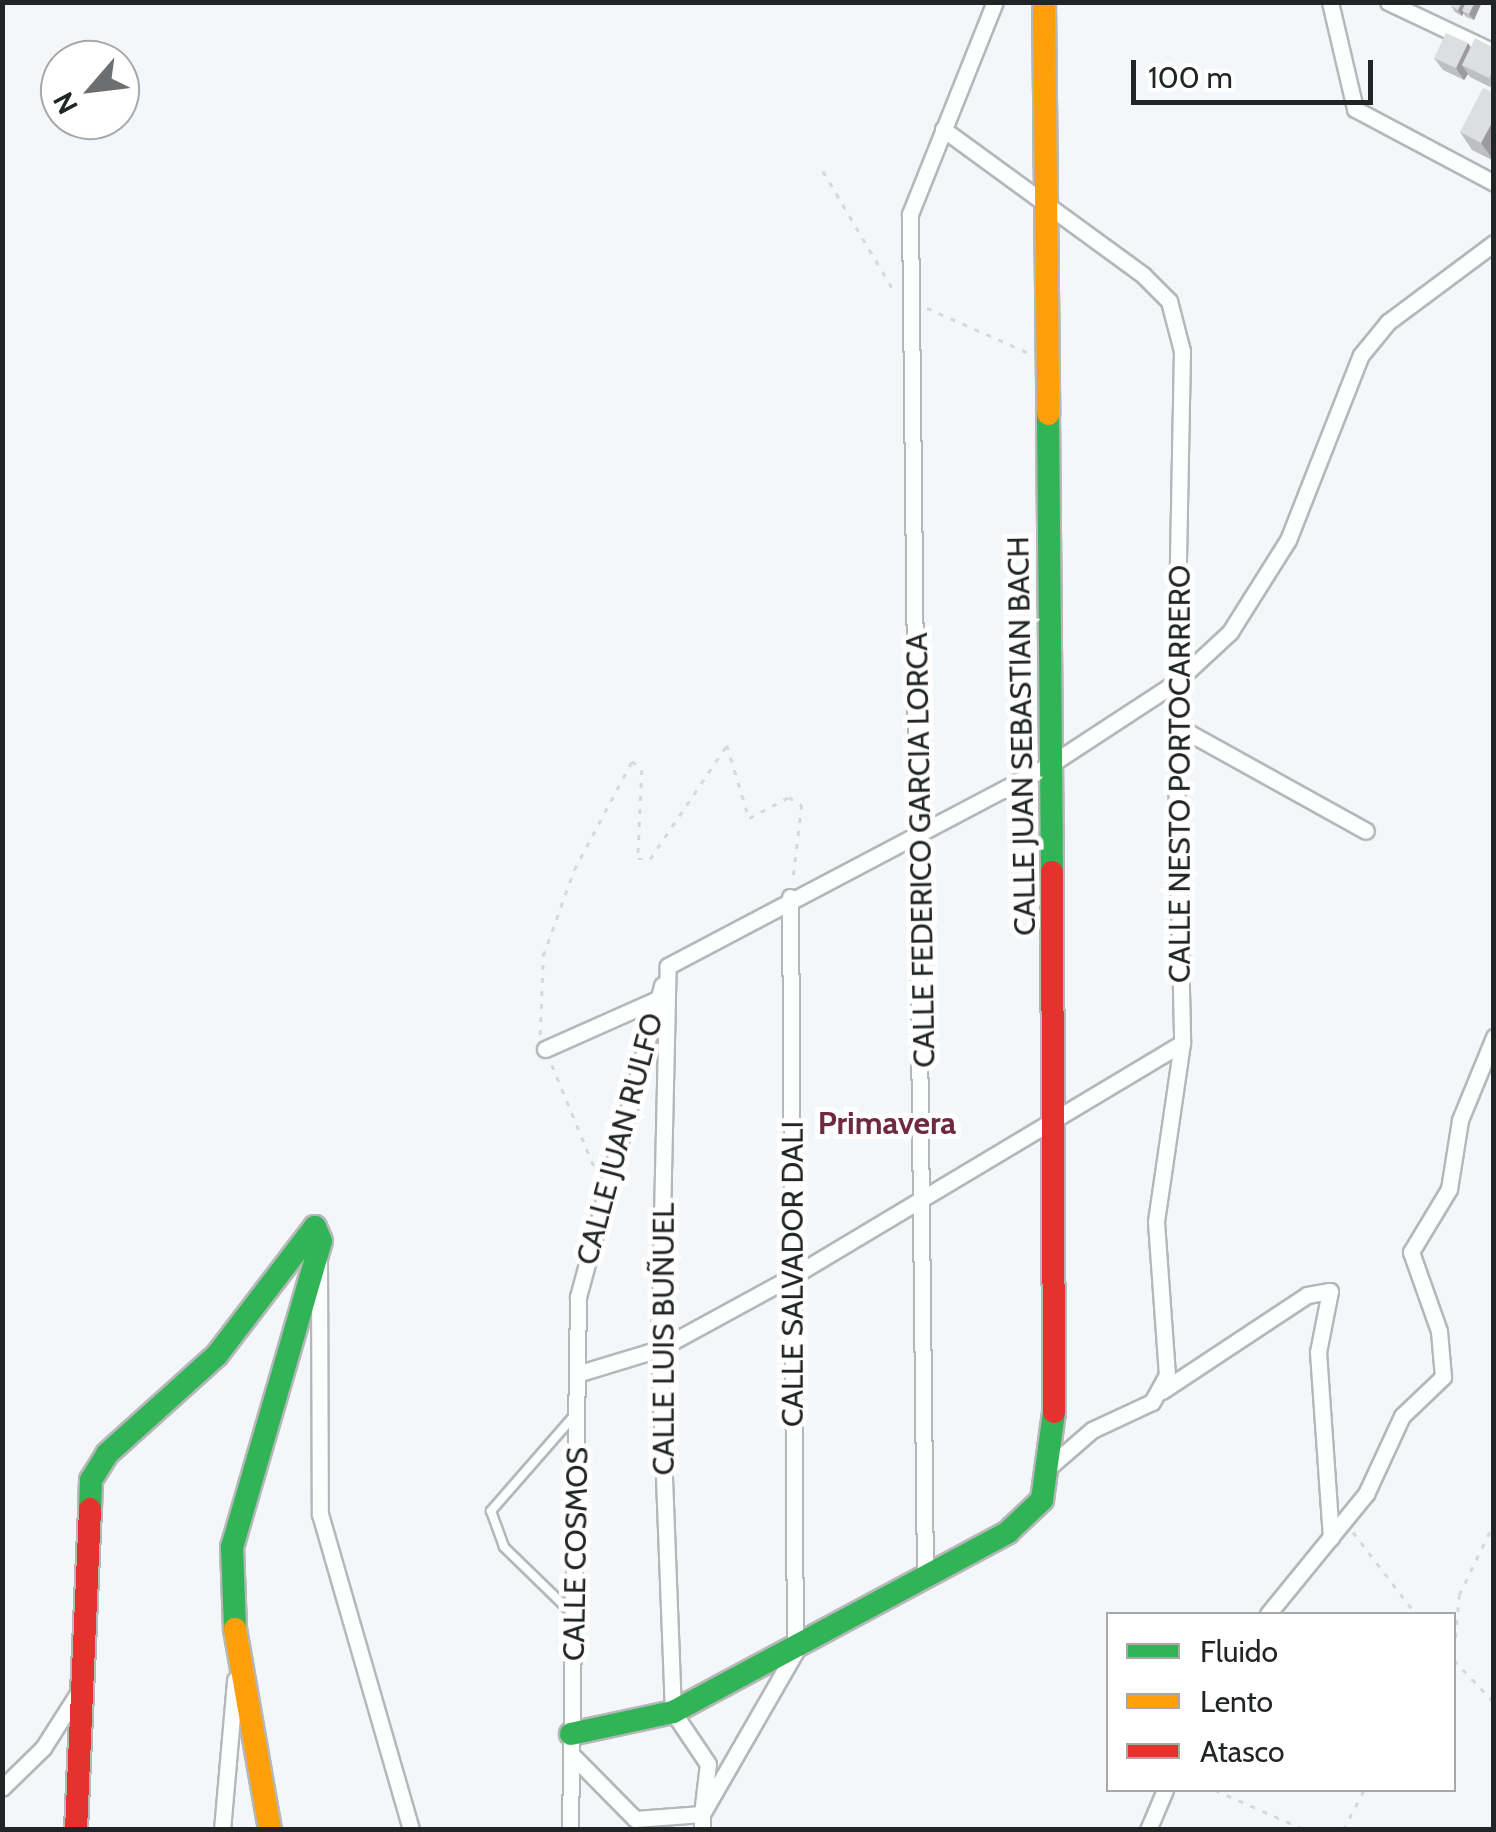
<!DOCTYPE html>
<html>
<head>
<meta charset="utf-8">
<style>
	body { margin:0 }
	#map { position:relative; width:1496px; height:1832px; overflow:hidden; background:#f4f7f9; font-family:Cabin,sans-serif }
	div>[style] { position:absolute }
	.path>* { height:2.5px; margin-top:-1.25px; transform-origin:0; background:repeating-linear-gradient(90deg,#d7d8d8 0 5px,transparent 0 13px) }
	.roads { filter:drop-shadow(2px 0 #b5b7b9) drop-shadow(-2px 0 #b5b7b9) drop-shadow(0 2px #b5b7b9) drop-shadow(0 -2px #b5b7b9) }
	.lane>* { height:8px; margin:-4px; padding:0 4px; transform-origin:4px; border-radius:4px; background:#fdfefe }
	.street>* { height:15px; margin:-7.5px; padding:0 7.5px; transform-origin:7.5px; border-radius:7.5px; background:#fdfefe }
	.fast>* { height:22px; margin:-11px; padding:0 11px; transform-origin:11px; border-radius:11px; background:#30b455 }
	.slow>* { height:22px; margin:-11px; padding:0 11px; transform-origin:11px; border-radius:11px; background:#ff9f0a }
	.jam>* { height:22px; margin:-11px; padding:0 11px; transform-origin:11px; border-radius:11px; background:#e5322d }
	.wall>* { inset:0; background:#bebfc1 }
	.shaded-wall>* { inset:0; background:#9b9b9d }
	.building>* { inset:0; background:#dddee0 }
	span { translate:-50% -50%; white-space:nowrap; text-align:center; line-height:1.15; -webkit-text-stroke:10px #fff; paint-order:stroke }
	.street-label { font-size:30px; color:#222526 }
	.neighbourhood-label { font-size:32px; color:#6f2a40; font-weight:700 }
	.frame { position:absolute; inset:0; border:5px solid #222526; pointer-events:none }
	.legend { position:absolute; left:1106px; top:1612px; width:350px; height:180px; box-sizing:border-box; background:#fff; border:2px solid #a7a8a8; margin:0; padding:12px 18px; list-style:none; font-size:30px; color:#222526 }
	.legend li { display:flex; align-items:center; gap:20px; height:50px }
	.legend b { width:50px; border:2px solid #a7a8a8 }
	.north { position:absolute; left:40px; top:40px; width:100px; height:100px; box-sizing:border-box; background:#fff; border:2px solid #a7a8a8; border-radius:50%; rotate:242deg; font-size:28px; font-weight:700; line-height:40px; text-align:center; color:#222526 }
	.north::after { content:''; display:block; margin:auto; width:35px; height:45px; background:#6c6e70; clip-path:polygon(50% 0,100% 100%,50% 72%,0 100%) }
	.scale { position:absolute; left:1131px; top:60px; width:242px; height:45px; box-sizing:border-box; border:5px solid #222526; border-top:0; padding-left:12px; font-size:30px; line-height:35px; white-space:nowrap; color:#222526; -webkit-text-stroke:8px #fff; paint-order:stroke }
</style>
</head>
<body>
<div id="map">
	<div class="path">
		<div style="left:823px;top:171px;width:139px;rotate:59.4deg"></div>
		<div style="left:927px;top:308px;width:111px;rotate:23.8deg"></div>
		<div style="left:540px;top:1035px;width:79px;rotate:-87.8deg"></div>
		<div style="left:543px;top:956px;width:91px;rotate:-70.2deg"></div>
		<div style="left:574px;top:870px;width:123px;rotate:-62deg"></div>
		<div style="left:632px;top:761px;width:13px;rotate:42deg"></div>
		<div style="left:642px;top:770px;width:89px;rotate:92.6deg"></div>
		<div style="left:638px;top:859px;width:12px"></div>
		<div style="left:650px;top:859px;width:138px;rotate:-56deg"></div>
		<div style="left:727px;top:745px;width:76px;rotate:73.2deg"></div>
		<div style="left:749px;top:818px;width:45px;rotate:-27.7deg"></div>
		<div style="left:789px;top:797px;width:15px;rotate:32deg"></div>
		<div style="left:802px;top:805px;width:76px;rotate:96.8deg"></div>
		<div style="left:552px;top:1065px;width:113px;rotate:67.5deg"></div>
		<div style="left:1353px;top:1532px;width:103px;rotate:52.5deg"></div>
		<div style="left:1454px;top:1651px;width:56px;rotate:-84.9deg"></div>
		<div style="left:1459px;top:1595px;width:80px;rotate:-64.1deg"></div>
		<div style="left:1454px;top:1660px;width:58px;rotate:46.4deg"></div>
		<div style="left:1215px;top:1790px;width:99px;rotate:23.7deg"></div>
		<div style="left:1343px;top:1830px;width:45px;rotate:-62.3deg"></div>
	</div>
	<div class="roads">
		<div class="lane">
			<div style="left:573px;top:1417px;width:125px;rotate:131.1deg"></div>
			<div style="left:491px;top:1511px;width:38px;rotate:70deg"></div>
			<div style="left:504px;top:1547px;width:96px;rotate:44.2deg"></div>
		</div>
		<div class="street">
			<div style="left:1330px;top:2px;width:110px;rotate:76.8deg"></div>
			<div style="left:1355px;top:109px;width:157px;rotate:28deg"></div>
			<div style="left:1388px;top:2px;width:117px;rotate:25.3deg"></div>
			<div style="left:943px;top:129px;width:248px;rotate:36.1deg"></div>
			<div style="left:1143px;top:275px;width:37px;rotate:45deg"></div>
			<div style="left:1169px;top:301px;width:52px;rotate:75.4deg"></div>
			<div style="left:1182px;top:351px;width:374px;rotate:91.1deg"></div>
			<div style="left:1175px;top:725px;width:318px;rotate:88.7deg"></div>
			<div style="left:1182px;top:1043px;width:181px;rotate:98.3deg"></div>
			<div style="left:1156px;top:1222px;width:153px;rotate:85.9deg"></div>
			<div style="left:1167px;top:1375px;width:31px;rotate:119deg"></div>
			<div style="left:1152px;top:1402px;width:66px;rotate:155deg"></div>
			<div style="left:1092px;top:1430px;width:60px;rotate:139.1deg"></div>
			<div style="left:1175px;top:725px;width:218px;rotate:29deg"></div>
			<div style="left:668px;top:966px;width:433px;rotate:-27.8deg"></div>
			<div style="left:1051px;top:764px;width:148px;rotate:-33.2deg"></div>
			<div style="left:1175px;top:683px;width:75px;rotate:-42.8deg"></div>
			<div style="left:1230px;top:632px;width:109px;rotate:-57.8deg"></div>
			<div style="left:1288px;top:540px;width:199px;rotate:-68.5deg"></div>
			<div style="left:1361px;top:355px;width:43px;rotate:-50.7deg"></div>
			<div style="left:1388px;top:322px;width:132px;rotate:-36.7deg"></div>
			<div style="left:545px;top:1049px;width:124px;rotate:-23.9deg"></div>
			<div style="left:319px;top:1263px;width:251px;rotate:89.8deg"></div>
			<div style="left:320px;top:1514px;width:329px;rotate:73.9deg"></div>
			<div style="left:580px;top:1373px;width:83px;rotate:-16.9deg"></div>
			<div style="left:659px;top:1349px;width:153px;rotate:-28.6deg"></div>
			<div style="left:793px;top:1276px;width:453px;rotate:-30.9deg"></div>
			<div style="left:1162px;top:1391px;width:174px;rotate:-33.5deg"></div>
			<div style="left:1307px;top:1295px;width:23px;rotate:-10deg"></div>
			<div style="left:1330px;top:1291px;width:62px;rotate:101.1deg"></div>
			<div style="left:1318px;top:1352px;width:186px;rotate:86deg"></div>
			<div style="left:925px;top:1577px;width:1363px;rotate:-90.63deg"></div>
			<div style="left:910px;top:214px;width:228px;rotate:-68.2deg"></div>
			<div style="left:1268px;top:1614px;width:155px;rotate:-50.8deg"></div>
			<div style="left:1366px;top:1494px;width:86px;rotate:-65.2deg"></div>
			<div style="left:1402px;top:1416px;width:57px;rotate:-43.6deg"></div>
			<div style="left:1443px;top:1377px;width:46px;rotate:-95deg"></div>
			<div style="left:1439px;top:1331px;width:84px;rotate:-109.5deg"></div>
			<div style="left:1411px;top:1252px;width:74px;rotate:-58.9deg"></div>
			<div style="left:1449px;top:1189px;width:70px;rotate:-80.9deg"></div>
			<div style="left:1460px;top:1120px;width:90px;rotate:-67.7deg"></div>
			<div style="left:571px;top:1754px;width:91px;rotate:45.4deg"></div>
			<div style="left:635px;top:1819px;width:67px;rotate:-4.3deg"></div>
			<div style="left:702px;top:1814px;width:50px;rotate:-83.2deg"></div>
			<div style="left:708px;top:1764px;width:63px;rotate:-123.9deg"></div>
			<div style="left:673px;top:1712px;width:363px;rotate:-92.2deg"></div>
			<div style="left:659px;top:1349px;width:383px;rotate:-88.7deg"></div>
			<div style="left:2px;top:1788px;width:57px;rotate:-44.3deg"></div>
			<div style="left:43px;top:1748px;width:78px;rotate:-57.5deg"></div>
			<div style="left:222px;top:1830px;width:151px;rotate:-85deg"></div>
			<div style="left:570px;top:1830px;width:533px;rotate:-89.14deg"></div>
			<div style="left:578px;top:1297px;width:323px;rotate:-74.9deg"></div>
			<div style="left:702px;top:1830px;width:16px;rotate:-90deg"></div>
			<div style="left:702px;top:1814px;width:187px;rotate:-60.1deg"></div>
			<div style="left:795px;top:1652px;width:755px;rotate:-90.38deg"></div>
			<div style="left:1148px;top:1830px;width:43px;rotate:-67deg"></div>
		</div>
		<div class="fast">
			<div style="left:1048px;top:414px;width:458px;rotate:89.5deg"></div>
			<div style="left:90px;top:1509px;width:29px;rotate:-88deg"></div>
			<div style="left:91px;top:1480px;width:31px;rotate:-58deg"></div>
			<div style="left:107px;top:1454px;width:148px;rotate:-42deg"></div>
			<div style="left:217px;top:1355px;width:161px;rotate:-52.6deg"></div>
			<div style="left:315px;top:1227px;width:15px;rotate:67deg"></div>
			<div style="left:321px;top:1241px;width:319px;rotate:106.2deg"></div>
			<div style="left:232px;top:1547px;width:82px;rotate:87.9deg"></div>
			<div style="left:571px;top:1734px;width:104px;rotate:-12.2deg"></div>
			<div style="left:673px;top:1712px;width:380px;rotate:-28.2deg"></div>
			<div style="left:1008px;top:1532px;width:47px;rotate:-43.3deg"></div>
			<div style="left:1042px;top:1500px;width:89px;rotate:-82.2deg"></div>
		</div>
		<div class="slow">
			<div style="left:1044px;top:2px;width:412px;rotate:89.4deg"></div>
			<div style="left:235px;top:1629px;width:204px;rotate:80.1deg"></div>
		</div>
		<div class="jam">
			<div style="left:1052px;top:872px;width:540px;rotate:89.79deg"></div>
			<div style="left:76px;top:1830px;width:321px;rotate:-87.5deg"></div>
		</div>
	</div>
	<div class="wall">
		<div style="clip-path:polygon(1482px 2px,1474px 20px,1466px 17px,1463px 13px,1462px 16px,1455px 12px,1451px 6px)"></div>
		<div style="clip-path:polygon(1468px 43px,1470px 47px,1494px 48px,1494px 89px,1470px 77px,1468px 74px,1464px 80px,1443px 70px,1434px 58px)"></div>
		<div style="clip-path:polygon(1494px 93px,1494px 161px,1472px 150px,1460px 132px)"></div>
	</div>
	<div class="shaded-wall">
		<div style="clip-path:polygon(1462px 2px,1469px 3px,1462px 16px,1458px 10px)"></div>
		<div style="clip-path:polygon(1475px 2px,1482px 2px,1474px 20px,1469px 14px)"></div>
		<div style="clip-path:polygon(1468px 43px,1476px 55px,1462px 65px,1468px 74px,1464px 80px,1456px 68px)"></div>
		<div style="clip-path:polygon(1494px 119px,1494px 153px,1490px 151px,1494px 156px,1494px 161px,1481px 143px)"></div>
	</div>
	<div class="building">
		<div style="clip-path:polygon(1453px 2px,1462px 2px,1458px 10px,1451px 6px)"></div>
		<div style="clip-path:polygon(1466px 2px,1475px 2px,1469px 14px,1462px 11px)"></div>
		<div style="clip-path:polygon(1446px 33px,1468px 43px,1456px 68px,1434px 58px)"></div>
		<div style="clip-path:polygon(1475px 38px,1494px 48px,1494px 69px,1489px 78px,1462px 65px)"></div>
		<div style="clip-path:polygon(1483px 88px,1494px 93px,1494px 119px,1481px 143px,1460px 132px)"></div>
	</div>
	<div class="street-label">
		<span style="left:1022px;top:736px;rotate:-91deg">CALLE JUAN SEBASTIAN BACH</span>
		<span style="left:1180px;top:774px;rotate:-90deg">CALLE NESTO PORTOCARRERO</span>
		<span style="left:921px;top:850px;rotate:-91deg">CALLE FEDERICO GARCIA LORCA</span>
		<span style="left:620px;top:1139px;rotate:-75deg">CALLE JUAN RULFO</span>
		<span style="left:793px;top:1274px;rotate:-90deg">CALLE SALVADOR DALI</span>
		<span style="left:664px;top:1339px;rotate:-90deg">CALLE LUIS BUÑUEL</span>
		<span style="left:576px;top:1554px;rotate:-89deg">CALLE COSMOS</span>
	</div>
	<div class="neighbourhood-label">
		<span style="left:887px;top:1123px">Primavera</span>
	</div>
	<div class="frame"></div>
	<ul class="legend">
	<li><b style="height:12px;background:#30b455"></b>Fluido</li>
	<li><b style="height:12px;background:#ff9f0a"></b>Lento</li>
	<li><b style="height:12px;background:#e5322d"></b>Atasco</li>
	</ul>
	<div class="north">N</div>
	<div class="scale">100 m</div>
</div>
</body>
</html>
